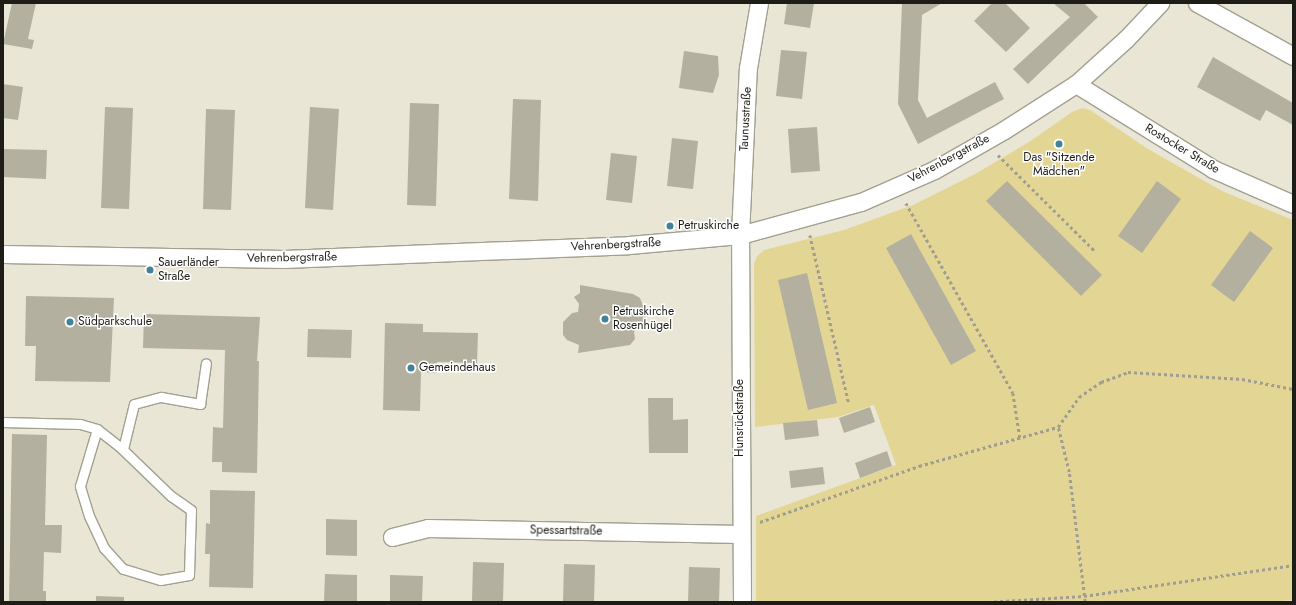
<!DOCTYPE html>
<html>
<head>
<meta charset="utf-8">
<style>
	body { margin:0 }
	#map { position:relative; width:1296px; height:605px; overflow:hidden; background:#e9e6d5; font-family:Jost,sans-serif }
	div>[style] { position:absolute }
	.green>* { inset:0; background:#e3d694 }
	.building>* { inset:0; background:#b3b0a0 }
	.path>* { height:2.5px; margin-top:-1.25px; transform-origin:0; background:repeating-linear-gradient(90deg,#a09e91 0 3px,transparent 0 6px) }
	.roads { filter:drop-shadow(1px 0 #a3a090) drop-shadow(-1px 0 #a3a090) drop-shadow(0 1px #a3a090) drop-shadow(0 -1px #a3a090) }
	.lane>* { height:9px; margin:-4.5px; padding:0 4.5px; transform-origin:4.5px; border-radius:4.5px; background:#fff }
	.street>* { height:17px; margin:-8.5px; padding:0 8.5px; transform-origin:8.5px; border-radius:8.5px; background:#fff }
	.dots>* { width:11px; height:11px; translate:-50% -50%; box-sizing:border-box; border:2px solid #fff; border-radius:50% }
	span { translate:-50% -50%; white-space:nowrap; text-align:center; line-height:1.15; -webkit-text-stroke:3px #fff; paint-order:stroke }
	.street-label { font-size:12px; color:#1d1c16 }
	.poi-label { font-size:12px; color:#1d1c16 }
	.left { translate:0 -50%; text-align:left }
	.frame { position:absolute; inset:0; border:4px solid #1d1c16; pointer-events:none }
</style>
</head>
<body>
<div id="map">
	<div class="green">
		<div style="clip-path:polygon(1082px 108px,1090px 110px,1148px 149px,1222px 191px,1293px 220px,1293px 600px,1270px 602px,756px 602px,756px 516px,896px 465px,874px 405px,838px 417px,755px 427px,754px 264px,757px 256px,764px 250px,844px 230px,913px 205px,977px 173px,1029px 142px,1072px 112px)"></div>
	</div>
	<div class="building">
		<div style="clip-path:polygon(12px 3px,36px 3px,28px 39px,34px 40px,32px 49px,3px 44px)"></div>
		<div style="clip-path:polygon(787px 3px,814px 3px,810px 28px,784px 24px)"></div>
		<div style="clip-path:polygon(902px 3px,942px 3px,922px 15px,918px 100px,927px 118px,995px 82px,1004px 99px,918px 144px,898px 104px)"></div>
		<div style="clip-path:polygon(992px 3px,1005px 3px,1030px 28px,1006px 52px,974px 21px)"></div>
		<div style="clip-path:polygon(1053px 3px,1084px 3px,1098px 17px,1028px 84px,1013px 69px,1070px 17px)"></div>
		<div style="clip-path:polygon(781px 50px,807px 52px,802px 99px,776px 96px)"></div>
		<div style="clip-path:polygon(684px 51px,718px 56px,719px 75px,713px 93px,679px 88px)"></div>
		<div style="clip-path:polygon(1213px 57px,1293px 103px,1293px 125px,1266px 110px,1260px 121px,1197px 87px)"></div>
		<div style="clip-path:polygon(3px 84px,23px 87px,18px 120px,3px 118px)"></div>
		<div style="clip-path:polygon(513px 99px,541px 100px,538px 201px,509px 199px)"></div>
		<div style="clip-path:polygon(410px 103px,439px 104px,436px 206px,407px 205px)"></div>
		<div style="clip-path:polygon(105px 107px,133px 108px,129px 209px,101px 208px)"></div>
		<div style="clip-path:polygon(310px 107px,339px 109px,333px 210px,305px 208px)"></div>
		<div style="clip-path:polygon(206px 109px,235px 110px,231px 210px,203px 209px)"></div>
		<div style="clip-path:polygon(817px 127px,820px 171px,791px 173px,788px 129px)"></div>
		<div style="clip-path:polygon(672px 138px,698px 141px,693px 189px,667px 186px)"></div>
		<div style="clip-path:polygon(3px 149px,47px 150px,46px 179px,3px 177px)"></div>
		<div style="clip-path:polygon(611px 153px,637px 156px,632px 203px,606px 200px)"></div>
		<div style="clip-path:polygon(1007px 181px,1102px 275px,1081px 296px,986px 201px)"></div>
		<div style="clip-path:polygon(1157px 181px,1181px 199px,1142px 253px,1118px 236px)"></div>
		<div style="clip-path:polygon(1250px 231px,1273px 248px,1234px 302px,1211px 285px)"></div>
		<div style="clip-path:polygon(911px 234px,976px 351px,951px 365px,886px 248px)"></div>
		<div style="clip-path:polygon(807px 273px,837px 403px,808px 410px,778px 280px)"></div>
		<div style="clip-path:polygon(580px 285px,633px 294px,640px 298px,646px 313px,645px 321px,634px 332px,635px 339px,630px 345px,578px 353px,579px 345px,567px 340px,563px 335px,563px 322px,572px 313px,578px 312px,579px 304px,574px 297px,580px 293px)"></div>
		<div style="clip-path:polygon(26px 296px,114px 298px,110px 382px,35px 381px,36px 346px,25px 346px)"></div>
		<div style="clip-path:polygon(144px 314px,260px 317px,257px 361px,259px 361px,257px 473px,222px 472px,222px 462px,212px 462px,213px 427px,223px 428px,225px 350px,143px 348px)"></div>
		<div style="clip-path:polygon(385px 323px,423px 324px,423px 332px,478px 333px,477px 363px,437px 362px,437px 373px,421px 372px,420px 411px,383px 410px)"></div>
		<div style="clip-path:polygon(308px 329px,352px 330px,351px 358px,307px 357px)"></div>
		<div style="clip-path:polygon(648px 398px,673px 398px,673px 420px,688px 419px,688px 453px,649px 453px)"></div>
		<div style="clip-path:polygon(870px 407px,875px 422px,844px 433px,839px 418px)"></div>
		<div style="clip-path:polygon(817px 420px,819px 436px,785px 440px,783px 423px)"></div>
		<div style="clip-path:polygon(12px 434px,47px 435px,45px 525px,62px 525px,61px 553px,44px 552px,43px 591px,46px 591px,46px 602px,9px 602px)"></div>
		<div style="clip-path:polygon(887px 451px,892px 466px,860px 478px,855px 463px)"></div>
		<div style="clip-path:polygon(823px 467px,825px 484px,791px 488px,789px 471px)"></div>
		<div style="clip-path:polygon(210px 490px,255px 491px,253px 588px,209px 587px,210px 554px,205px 554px,206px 523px,210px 524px)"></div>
		<div style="clip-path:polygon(326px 519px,357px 520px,357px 556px,326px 555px)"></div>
		<div style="clip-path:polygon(473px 562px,504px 563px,503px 602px,472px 602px)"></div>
		<div style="clip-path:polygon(564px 564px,595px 565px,594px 602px,563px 602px)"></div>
		<div style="clip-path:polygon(689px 567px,720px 568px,719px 602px,688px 602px)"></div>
		<div style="clip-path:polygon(325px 574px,357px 575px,357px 602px,324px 602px)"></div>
		<div style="clip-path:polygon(390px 575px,423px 576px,422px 602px,390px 602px)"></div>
		<div style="clip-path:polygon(96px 596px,124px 597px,124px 602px,96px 602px)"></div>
	</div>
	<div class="path">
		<div style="left:998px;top:155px;width:138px;rotate:44.7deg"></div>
		<div style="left:906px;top:203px;width:218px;rotate:60.6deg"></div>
		<div style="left:1013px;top:393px;width:45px;rotate:81deg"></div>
		<div style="left:810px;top:235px;width:173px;rotate:77deg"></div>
		<div style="left:760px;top:522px;width:169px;rotate:-19.4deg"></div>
		<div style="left:919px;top:466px;width:144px;rotate:-15.7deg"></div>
		<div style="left:988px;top:602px;width:96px;rotate:-3.6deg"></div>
		<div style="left:1084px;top:596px;width:211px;rotate:-8.4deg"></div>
		<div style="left:1085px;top:602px;width:131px;rotate:-97deg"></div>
		<div style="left:1069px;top:472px;width:46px;rotate:-103.7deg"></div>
		<div style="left:1058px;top:427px;width:37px;rotate:-55deg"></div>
		<div style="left:1079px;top:397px;width:27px;rotate:-34deg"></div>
		<div style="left:1101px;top:382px;width:29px;rotate:-20deg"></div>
		<div style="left:1128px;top:372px;width:114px;rotate:3.5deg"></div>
		<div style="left:1242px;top:379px;width:52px;rotate:11.1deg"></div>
	</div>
	<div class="roads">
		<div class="lane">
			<div style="left:3px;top:422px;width:77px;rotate:1.5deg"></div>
			<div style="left:80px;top:424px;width:18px;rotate:16deg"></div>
			<div style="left:97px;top:429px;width:28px;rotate:38deg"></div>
			<div style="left:119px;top:446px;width:72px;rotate:43.9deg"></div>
			<div style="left:171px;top:496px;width:24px;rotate:35deg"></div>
			<div style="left:191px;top:510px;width:65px;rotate:91.8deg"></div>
			<div style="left:189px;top:575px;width:29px;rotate:170deg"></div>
			<div style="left:160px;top:580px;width:39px;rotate:-163deg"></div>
			<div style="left:123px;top:569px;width:28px;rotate:-132deg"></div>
			<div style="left:104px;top:548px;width:35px;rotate:-115deg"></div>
			<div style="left:89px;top:516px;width:31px;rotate:-107deg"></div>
			<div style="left:80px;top:486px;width:59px;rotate:-73.4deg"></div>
			<div style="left:123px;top:449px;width:46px;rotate:-76.3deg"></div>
			<div style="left:134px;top:404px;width:28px;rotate:-15deg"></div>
			<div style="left:161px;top:397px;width:40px;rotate:10deg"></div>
			<div style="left:200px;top:404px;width:41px;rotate:-81.7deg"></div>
		</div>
		<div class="street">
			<div style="left:1197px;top:3px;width:110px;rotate:28.9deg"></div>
			<div style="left:1076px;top:84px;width:161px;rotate:31.8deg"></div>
			<div style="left:1213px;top:169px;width:87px;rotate:23.6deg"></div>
			<div style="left:3px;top:254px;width:281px;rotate:1deg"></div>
			<div style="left:284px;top:259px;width:345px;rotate:-2.3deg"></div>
			<div style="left:629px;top:245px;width:111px;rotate:-5.1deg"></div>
			<div style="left:740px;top:235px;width:125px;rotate:-15.3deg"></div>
			<div style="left:861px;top:202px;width:80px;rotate:-23.7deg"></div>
			<div style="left:934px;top:170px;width:81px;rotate:-29.7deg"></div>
			<div style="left:1004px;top:130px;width:85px;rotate:-32.6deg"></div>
			<div style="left:1076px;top:84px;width:67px;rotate:-42deg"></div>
			<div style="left:1126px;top:39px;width:50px;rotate:-46.6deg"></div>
			<div style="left:392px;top:537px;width:37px;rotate:-14deg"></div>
			<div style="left:428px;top:528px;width:313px;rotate:1.1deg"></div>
			<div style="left:742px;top:602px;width:367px;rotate:-90.3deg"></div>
			<div style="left:740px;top:235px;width:167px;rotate:-87.3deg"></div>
			<div style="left:748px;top:68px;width:66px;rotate:-80.4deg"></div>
		</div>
	</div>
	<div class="dots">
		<div style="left:1059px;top:144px;background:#438297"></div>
		<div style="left:670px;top:226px;background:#438297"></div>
		<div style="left:150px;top:270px;background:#438297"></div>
		<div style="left:605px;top:319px;background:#438297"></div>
		<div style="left:70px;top:322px;background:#438297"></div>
		<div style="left:411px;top:368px;background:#438297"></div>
	</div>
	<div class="street-label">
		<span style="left:746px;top:119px;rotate:-87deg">Taunusstraße</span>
		<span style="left:1182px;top:149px;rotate:31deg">Rostocker Straße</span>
		<span style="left:949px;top:159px;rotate:-28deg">Vehrenbergstraße</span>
		<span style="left:616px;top:245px;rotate:-3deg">Vehrenbergstraße</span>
		<span style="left:292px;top:258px;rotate:-1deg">Vehrenbergstraße</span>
		<span style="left:740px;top:418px;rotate:-90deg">Hunsrückstraße</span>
		<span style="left:566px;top:531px;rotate:1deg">Spessartstraße</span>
	</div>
	<div class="poi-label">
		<span style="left:1059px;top:165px">Das "Sitzende<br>Mädchen"</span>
		<span class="left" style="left:678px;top:226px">Petruskirche</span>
		<span class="left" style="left:158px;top:270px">Sauerländer<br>Straße</span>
		<span class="left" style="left:613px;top:319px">Petruskirche<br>Rosenhügel</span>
		<span class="left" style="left:78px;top:322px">Südparkschule</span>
		<span class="left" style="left:419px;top:368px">Gemeindehaus</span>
	</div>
	<div class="frame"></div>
</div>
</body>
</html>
